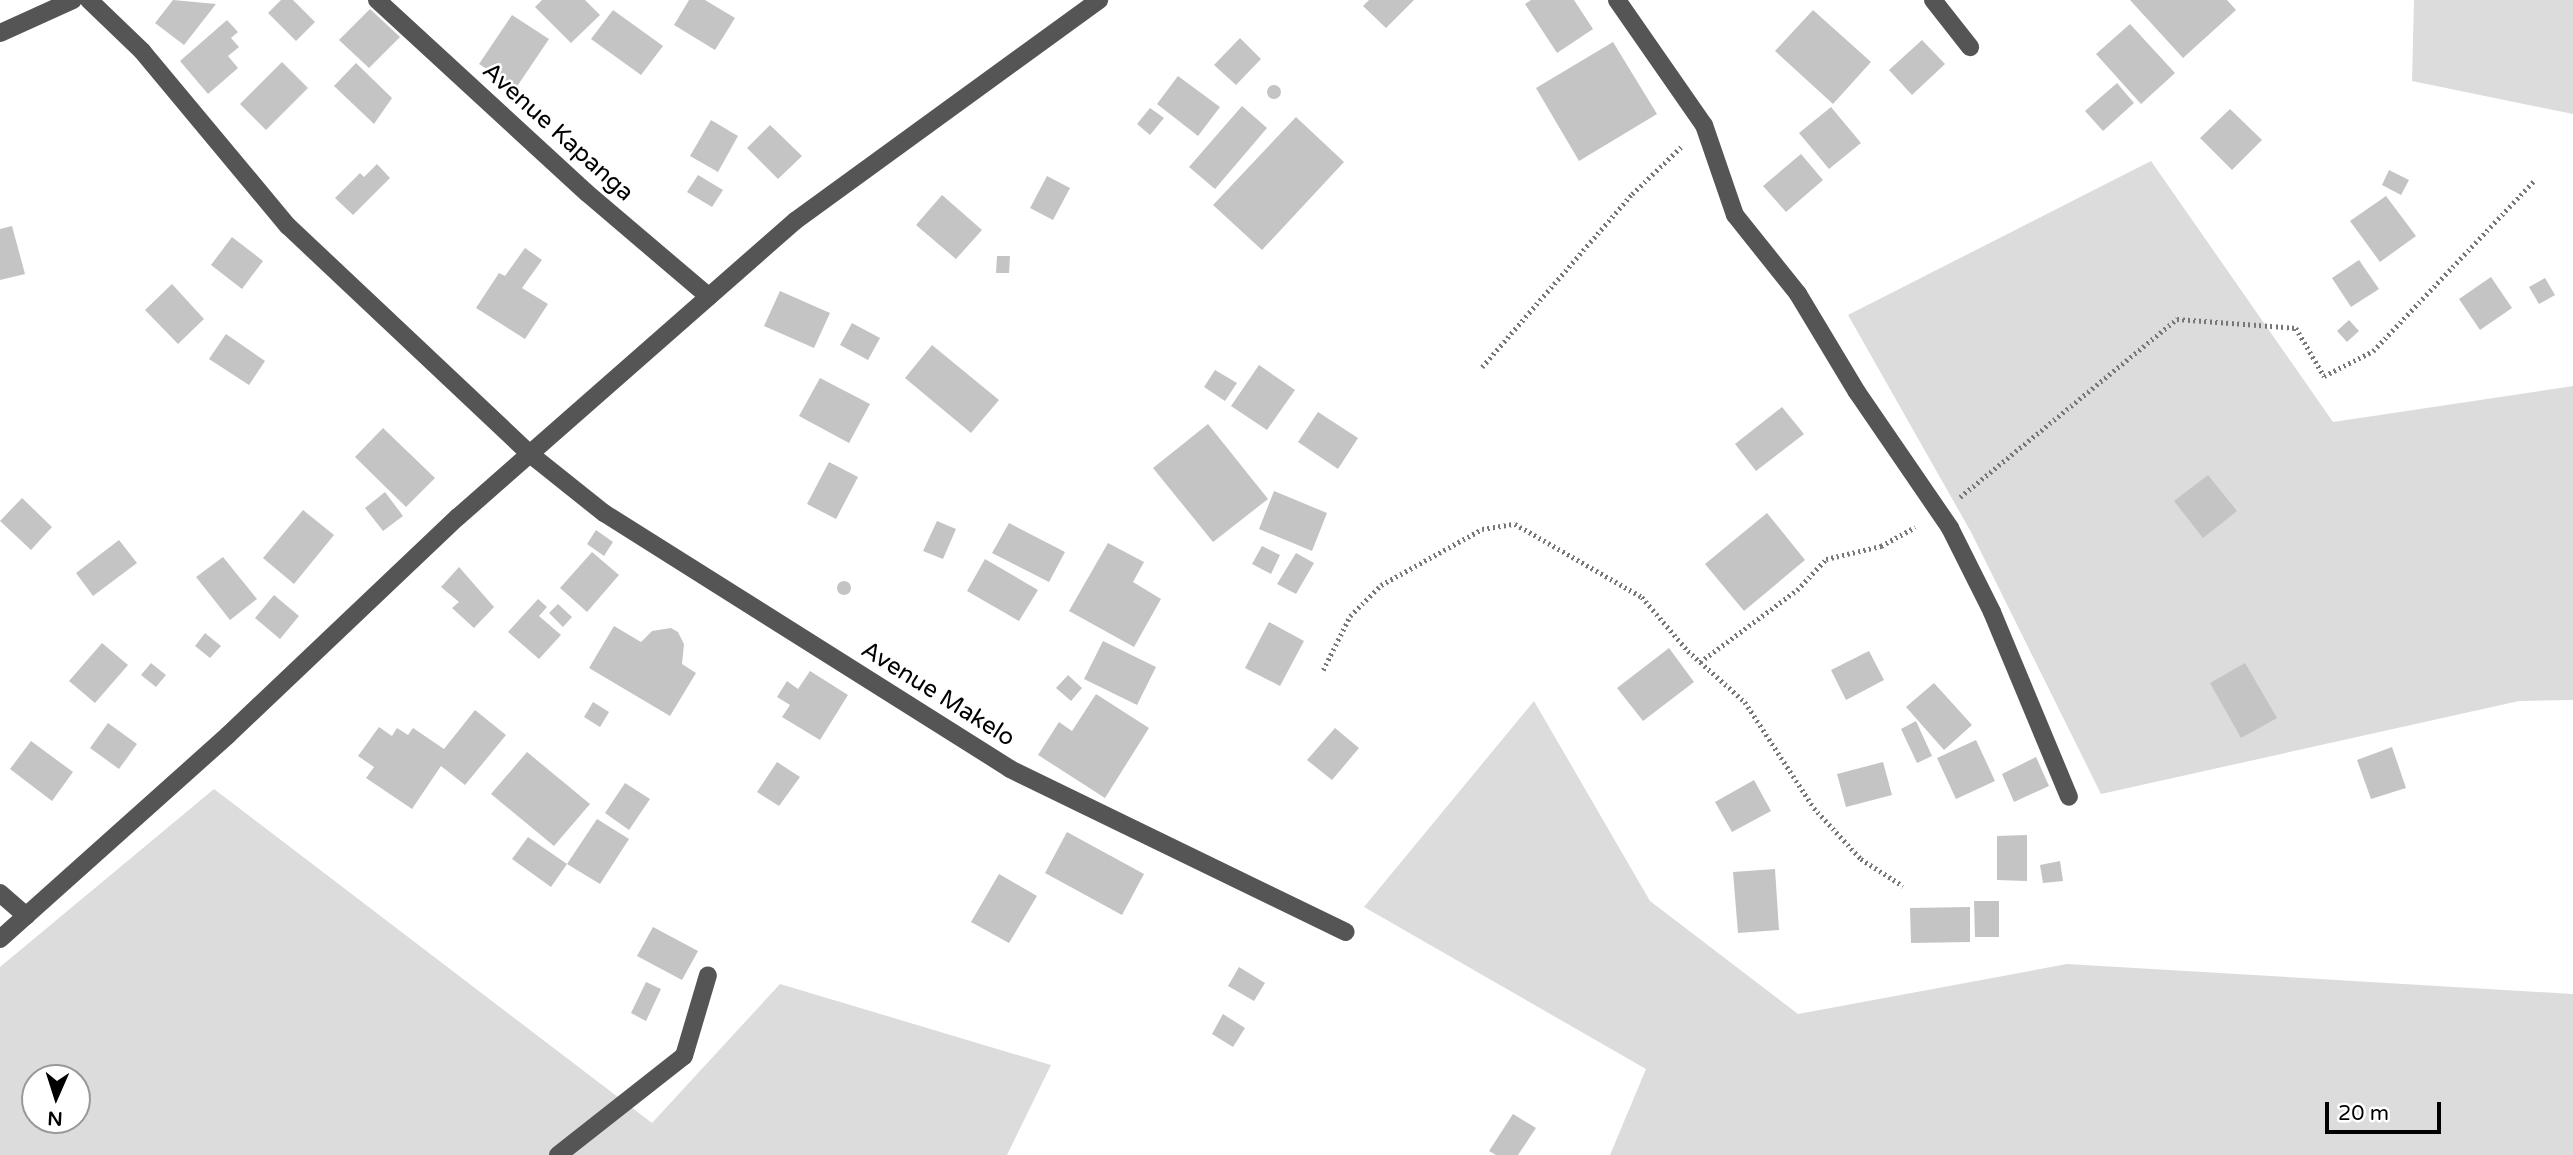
<!DOCTYPE html>
<html>
<head>
<meta charset="utf-8">
<style>
	body { margin:0 }
	#map { position:relative; width:2573px; height:1155px; overflow:hidden; background:#fff; font-family:"Varela Round",sans-serif }
	div>[style] { position:absolute }
	.green>* { inset:0; background:#dcdcdc }
	.building>* { inset:0; background:#c4c4c4 }
	.round { border-radius:50% }
	.path>* { height:4.5px; margin-top:-2.25px; transform-origin:0; background:repeating-linear-gradient(90deg,#777 0 2px,transparent 0 5.5px) }
	.minor>* { height:18px; margin:-9px; padding:0 9px; transform-origin:9px; border-radius:9px; background:#555 }
	span { translate:-50% -50%; white-space:nowrap; text-align:center; line-height:1.15; -webkit-text-stroke:5px #fff; paint-order:stroke }
	.street-label { font-size:24px; color:#000 }
	.north { position:absolute; left:21px; top:1064px; width:70px; height:70px; box-sizing:border-box; background:#fff; border:2px solid #999; border-radius:50%; rotate:183deg; font-size:19px; font-weight:700; line-height:28px; text-align:center; color:#000 }
	.north::after { content:''; display:block; margin:auto; width:24px; height:32px; background:#000; clip-path:polygon(50% 0,100% 100%,50% 72%,0 100%) }
	.scale { position:absolute; left:2325px; top:1102px; width:116px; height:32px; box-sizing:border-box; border:4px solid #000; border-top:0; padding-left:9px; font-size:21px; line-height:24px; white-space:nowrap; color:#000; -webkit-text-stroke:5px #fff; paint-order:stroke }
</style>
</head>
<body>
<div id="map">
	<div class="green">
		<div style="clip-path:polygon(2414px 0,2573px 0,2573px 114px,2412px 81px)"></div>
		<div style="clip-path:polygon(2151px 161px,2333px 422px,2573px 386px,2573px 700px,2519px 701px,2101px 794px,1971px 532px,1848px 315px)"></div>
		<div style="clip-path:polygon(1534px 701px,1650px 901px,1798px 1014px,2067px 964px,2573px 994px,2573px 1155px,1610px 1155px,1646px 1069px,1364px 907px)"></div>
		<div style="clip-path:polygon(evenodd,214px 789px,652px 1123px,780px 984px,1051px 1065px,1007px 1155px,0 1155px,0 967px,214px 789px,35px 1078px,77px 1078px,77px 1120px,35px 1120px,35px 1078px)"></div>
	</div>
	<div class="building">
		<div style="clip-path:polygon(173px 0,216px 4px,184px 45px,155px 23px)"></div>
		<div style="clip-path:polygon(281px 0,293px 0,315px 22px,296px 41px,268px 13px)"></div>
		<div style="clip-path:polygon(542px 0,585px 0,600px 15px,571px 43px,535px 7px)"></div>
		<div style="clip-path:polygon(689px 0,705px 0,735px 18px,715px 50px,674px 25px)"></div>
		<div style="clip-path:polygon(1369px 0,1414px 0,1386px 28px,1363px 6px)"></div>
		<div style="clip-path:polygon(1531px 0,1574px 0,1593px 29px,1557px 53px,1525px 4px)"></div>
		<div style="clip-path:polygon(2130px 0,2227px 0,2236px 10px,2183px 58px)"></div>
		<div style="clip-path:polygon(370px 9px,400px 37px,369px 68px,339px 40px)"></div>
		<div style="clip-path:polygon(613px 10px,663px 46px,641px 75px,591px 39px)"></div>
		<div style="clip-path:polygon(1813px 10px,1871px 62px,1833px 104px,1775px 51px)"></div>
		<div style="clip-path:polygon(512px 15px,549px 39px,516px 88px,479px 64px)"></div>
		<div style="clip-path:polygon(227px 20px,238px 32px,231px 38px,239px 47px,228px 56px,238px 68px,208px 94px,180px 61px)"></div>
		<div style="clip-path:polygon(2130px 24px,2175px 73px,2141px 104px,2096px 54px)"></div>
		<div style="clip-path:polygon(1240px 38px,1261px 59px,1236px 85px,1214px 65px)"></div>
		<div style="clip-path:polygon(1922px 40px,1945px 64px,1912px 95px,1889px 70px)"></div>
		<div style="clip-path:polygon(1613px 42px,1657px 114px,1579px 161px,1536px 88px)"></div>
		<div style="clip-path:polygon(282px 62px,308px 88px,266px 130px,240px 104px)"></div>
		<div style="clip-path:polygon(356px 63px,392px 98px,374px 124px,334px 86px)"></div>
		<div style="clip-path:polygon(1178px 76px,1220px 107px,1198px 136px,1157px 104px)"></div>
		<div style="clip-path:polygon(2117px 83px,2134px 103px,2103px 131px,2085px 111px)"></div>
		<div class="round" style="left:1267px;top:85px;width:14px;height:14px"></div>
		<div style="clip-path:polygon(1242px 106px,1267px 128px,1215px 189px,1189px 167px)"></div>
		<div style="clip-path:polygon(1831px 107px,1861px 143px,1829px 169px,1799px 133px)"></div>
		<div style="clip-path:polygon(1150px 108px,1164px 118px,1150px 135px,1137px 124px)"></div>
		<div style="clip-path:polygon(2230px 109px,2262px 140px,2232px 170px,2200px 138px)"></div>
		<div style="clip-path:polygon(1296px 117px,1344px 162px,1262px 250px,1213px 205px)"></div>
		<div style="clip-path:polygon(711px 120px,738px 136px,718px 172px,690px 156px)"></div>
		<div style="clip-path:polygon(770px 125px,802px 156px,778px 179px,747px 148px)"></div>
		<div style="clip-path:polygon(1801px 154px,1823px 180px,1786px 212px,1763px 186px)"></div>
		<div style="clip-path:polygon(377px 164px,390px 178px,353px 215px,335px 198px,360px 173px,364px 177px)"></div>
		<div style="clip-path:polygon(2389px 170px,2409px 180px,2401px 195px,2382px 185px)"></div>
		<div style="clip-path:polygon(698px 175px,723px 190px,712px 207px,687px 192px)"></div>
		<div style="clip-path:polygon(1047px 176px,1070px 188px,1053px 220px,1030px 208px)"></div>
		<div style="clip-path:polygon(942px 195px,982px 230px,956px 259px,916px 225px)"></div>
		<div style="clip-path:polygon(2386px 196px,2416px 236px,2380px 262px,2350px 221px)"></div>
		<div style="clip-path:polygon(12px 226px,25px 274px,0 280px,0 229px)"></div>
		<div style="clip-path:polygon(232px 237px,263px 261px,242px 289px,211px 265px)"></div>
		<div style="clip-path:polygon(525px 248px,542px 260px,522px 288px,548px 304px,525px 339px,476px 308px,499px 273px,505px 276px)"></div>
		<div style="clip-path:polygon(997px 256px,1010px 256px,1009px 273px,996px 273px)"></div>
		<div style="clip-path:polygon(2359px 260px,2379px 289px,2351px 307px,2332px 278px)"></div>
		<div style="clip-path:polygon(2491px 277px,2512px 308px,2480px 330px,2459px 299px)"></div>
		<div style="clip-path:polygon(2545px 278px,2555px 295px,2539px 304px,2529px 287px)"></div>
		<div style="clip-path:polygon(172px 284px,204px 319px,178px 344px,145px 310px)"></div>
		<div style="clip-path:polygon(780px 291px,830px 313px,814px 348px,764px 326px)"></div>
		<div style="clip-path:polygon(2349px 320px,2359px 331px,2347px 342px,2337px 331px)"></div>
		<div style="clip-path:polygon(852px 323px,880px 338px,868px 360px,840px 345px)"></div>
		<div style="clip-path:polygon(226px 334px,265px 361px,249px 385px,209px 359px)"></div>
		<div style="clip-path:polygon(932px 345px,999px 400px,971px 433px,905px 378px)"></div>
		<div style="clip-path:polygon(1259px 365px,1295px 390px,1267px 430px,1231px 406px)"></div>
		<div style="clip-path:polygon(1215px 370px,1237px 383px,1225px 401px,1204px 387px)"></div>
		<div style="clip-path:polygon(820px 378px,870px 404px,849px 443px,799px 416px)"></div>
		<div style="clip-path:polygon(1782px 407px,1804px 434px,1756px 471px,1735px 444px)"></div>
		<div style="clip-path:polygon(1318px 412px,1358px 438px,1338px 469px,1298px 442px)"></div>
		<div style="clip-path:polygon(1208px 424px,1268px 499px,1213px 542px,1153px 468px)"></div>
		<div style="clip-path:polygon(383px 428px,435px 478px,406px 507px,355px 457px)"></div>
		<div style="clip-path:polygon(829px 462px,858px 477px,836px 519px,807px 504px)"></div>
		<div style="clip-path:polygon(2208px 475px,2237px 511px,2203px 538px,2174px 501px)"></div>
		<div style="clip-path:polygon(1274px 491px,1327px 513px,1312px 551px,1259px 529px)"></div>
		<div style="clip-path:polygon(385px 492px,403px 516px,383px 531px,365px 508px)"></div>
		<div style="clip-path:polygon(22px 498px,52px 527px,31px 550px,0 521px)"></div>
		<div style="clip-path:polygon(303px 510px,334px 535px,294px 584px,263px 558px)"></div>
		<div style="clip-path:polygon(1767px 513px,1805px 560px,1744px 611px,1705px 564px)"></div>
		<div style="clip-path:polygon(937px 521px,956px 529px,943px 559px,923px 551px)"></div>
		<div style="clip-path:polygon(1009px 523px,1065px 552px,1049px 582px,992px 553px)"></div>
		<div style="clip-path:polygon(596px 530px,613px 542px,604px 556px,587px 544px)"></div>
		<div style="clip-path:polygon(119px 540px,137px 563px,93px 596px,76px 573px)"></div>
		<div style="clip-path:polygon(1108px 543px,1144px 562px,1133px 582px,1161px 599px,1134px 647px,1069px 611px)"></div>
		<div style="clip-path:polygon(1262px 546px,1280px 555px,1271px 574px,1252px 564px)"></div>
		<div style="clip-path:polygon(592px 552px,619px 575px,587px 612px,560px 588px)"></div>
		<div style="clip-path:polygon(1296px 553px,1314px 563px,1296px 594px,1277px 584px)"></div>
		<div style="clip-path:polygon(223px 557px,257px 599px,230px 620px,196px 577px)"></div>
		<div style="clip-path:polygon(985px 559px,1038px 590px,1019px 621px,967px 591px)"></div>
		<div style="clip-path:polygon(459px 567px,494px 607px,474px 628px,452px 608px,459px 602px,441px 587px)"></div>
		<div class="round" style="left:837px;top:581px;width:14px;height:14px"></div>
		<div style="clip-path:polygon(274px 595px,299px 616px,280px 639px,255px 618px)"></div>
		<div style="clip-path:polygon(538px 599px,547px 607px,539px 616px,561px 635px,539px 659px,508px 632px)"></div>
		<div style="clip-path:polygon(558px 604px,572px 617px,563px 627px,549px 613px)"></div>
		<div style="clip-path:polygon(1269px 622px,1304px 641px,1280px 686px,1245px 668px)"></div>
		<div style="clip-path:polygon(614px 626px,641px 642px,652px 631px,671px 628px,678px 632px,684px 644px,682px 664px,696px 673px,670px 716px,589px 668px)"></div>
		<div style="clip-path:polygon(205px 633px,221px 646px,210px 658px,195px 646px)"></div>
		<div style="clip-path:polygon(1103px 641px,1156px 667px,1137px 705px,1084px 679px)"></div>
		<div style="clip-path:polygon(102px 643px,128px 665px,95px 703px,69px 681px)"></div>
		<div style="clip-path:polygon(1669px 648px,1694px 682px,1643px 721px,1617px 688px)"></div>
		<div style="clip-path:polygon(1869px 651px,1884px 680px,1846px 700px,1831px 670px)"></div>
		<div style="clip-path:polygon(151px 663px,166px 675px,156px 687px,141px 675px)"></div>
		<div style="clip-path:polygon(2245px 663px,2277px 718px,2241px 738px,2210px 683px)"></div>
		<div style="clip-path:polygon(810px 671px,848px 695px,820px 740px,782px 717px,790px 705px,777px 697px,787px 681px,798px 689px)"></div>
		<div style="clip-path:polygon(1068px 675px,1082px 688px,1071px 701px,1056px 688px)"></div>
		<div style="clip-path:polygon(1934px 683px,1972px 725px,1944px 750px,1906px 707px)"></div>
		<div style="clip-path:polygon(1096px 694px,1149px 728px,1105px 798px,1038px 755px,1059px 722px,1072px 731px)"></div>
		<div style="clip-path:polygon(593px 702px,609px 712px,600px 727px,584px 717px)"></div>
		<div style="clip-path:polygon(475px 710px,506px 735px,465px 785px,441px 766px,412px 809px,366px 778px,374px 767px,358px 756px,379px 727px,392px 736px,397px 728px,408px 735px,413px 728px,444px 749px)"></div>
		<div style="clip-path:polygon(1916px 721px,1932px 756px,1917px 763px,1901px 729px)"></div>
		<div style="clip-path:polygon(108px 723px,137px 744px,119px 769px,90px 748px)"></div>
		<div style="clip-path:polygon(1335px 728px,1359px 748px,1332px 780px,1307px 760px)"></div>
		<div style="clip-path:polygon(1976px 740px,1995px 781px,1956px 799px,1937px 758px)"></div>
		<div style="clip-path:polygon(31px 741px,73px 772px,52px 801px,10px 769px)"></div>
		<div style="clip-path:polygon(2392px 747px,2406px 788px,2371px 799px,2357px 760px)"></div>
		<div style="clip-path:polygon(527px 752px,590px 804px,554px 846px,491px 794px)"></div>
		<div style="clip-path:polygon(2036px 757px,2049px 786px,2014px 802px,2002px 774px)"></div>
		<div style="clip-path:polygon(777px 762px,800px 777px,779px 806px,757px 792px)"></div>
		<div style="clip-path:polygon(1883px 762px,1892px 795px,1846px 807px,1837px 774px)"></div>
		<div style="clip-path:polygon(1754px 780px,1771px 811px,1732px 832px,1715px 802px)"></div>
		<div style="clip-path:polygon(625px 783px,650px 799px,629px 830px,605px 813px)"></div>
		<div style="clip-path:polygon(597px 819px,629px 839px,600px 884px,567px 864px)"></div>
		<div style="clip-path:polygon(1067px 832px,1144px 874px,1122px 915px,1045px 873px)"></div>
		<div style="clip-path:polygon(2027px 835px,2027px 881px,1997px 880px,1997px 836px)"></div>
		<div style="clip-path:polygon(528px 837px,567px 864px,551px 887px,512px 859px)"></div>
		<div style="clip-path:polygon(2060px 861px,2063px 881px,2043px 883px,2040px 865px)"></div>
		<div style="clip-path:polygon(1775px 869px,1779px 930px,1738px 933px,1733px 872px)"></div>
		<div style="clip-path:polygon(999px 874px,1037px 896px,1009px 943px,971px 922px)"></div>
		<div style="clip-path:polygon(1974px 901px,1999px 901px,1999px 937px,1975px 937px)"></div>
		<div style="clip-path:polygon(1970px 907px,1970px 942px,1911px 943px,1910px 908px)"></div>
		<div style="clip-path:polygon(653px 927px,698px 951px,682px 980px,637px 956px)"></div>
		<div style="clip-path:polygon(1239px 967px,1265px 983px,1254px 1001px,1228px 986px)"></div>
		<div style="clip-path:polygon(646px 982px,661px 989px,646px 1021px,631px 1013px)"></div>
		<div style="clip-path:polygon(1223px 1014px,1245px 1028px,1233px 1047px,1212px 1034px)"></div>
		<div style="clip-path:polygon(1513px 1114px,1536px 1128px,1518px 1155px,1496px 1155px,1489px 1151px)"></div>
	</div>
	<div class="path">
		<div style="left:1482px;top:367px;width:229px;rotate:-49.1deg"></div>
		<div style="left:1632px;top:194px;width:71px;rotate:-43.9deg"></div>
		<div style="left:1960px;top:497px;width:281px;rotate:-39.4deg"></div>
		<div style="left:2177px;top:319px;width:119px;rotate:4.3deg"></div>
		<div style="left:2296px;top:328px;width:56px;rotate:59.7deg"></div>
		<div style="left:2324px;top:376px;width:55px;rotate:-27deg"></div>
		<div style="left:2373px;top:351px;width:234px;rotate:-46.6deg"></div>
		<div style="left:1700px;top:662px;width:121px;rotate:-36.6deg"></div>
		<div style="left:1797px;top:590px;width:42px;rotate:-46.9deg"></div>
		<div style="left:1826px;top:559px;width:57px;rotate:-13.3deg"></div>
		<div style="left:1881px;top:546px;width:39px;rotate:-29deg"></div>
		<div style="left:1323px;top:670px;width:60px;rotate:-63.4deg"></div>
		<div style="left:1350px;top:616px;width:44px;rotate:-45deg"></div>
		<div style="left:1381px;top:585px;width:115px;rotate:-29deg"></div>
		<div style="left:1482px;top:529px;width:33px;rotate:-9deg"></div>
		<div style="left:1515px;top:524px;width:146px;rotate:29.9deg"></div>
		<div style="left:1642px;top:597px;width:71px;rotate:49.6deg"></div>
		<div style="left:1688px;top:651px;width:76px;rotate:41.8deg"></div>
		<div style="left:1745px;top:702px;width:126px;rotate:56.9deg"></div>
		<div style="left:1814px;top:808px;width:69px;rotate:47.3deg"></div>
		<div style="left:1861px;top:859px;width:50px;rotate:32.7deg"></div>
	</div>
	<div class="minor">
		<div style="left:89px;top:0;width:74px;rotate:43.9deg"></div>
		<div style="left:142px;top:51px;width:228px;rotate:50.2deg"></div>
		<div style="left:288px;top:226px;width:332px;rotate:43.3deg"></div>
		<div style="left:530px;top:454px;width:95px;rotate:38.6deg"></div>
		<div style="left:604px;top:513px;width:480px;rotate:32.2deg"></div>
		<div style="left:1010px;top:769px;width:373px;rotate:25.9deg"></div>
		<div style="left:377px;top:0;width:285px;rotate:42.6deg"></div>
		<div style="left:587px;top:193px;width:160px;rotate:40.4deg"></div>
		<div style="left:1617px;top:0;width:152px;rotate:55.2deg"></div>
		<div style="left:1704px;top:125px;width:95px;rotate:71deg"></div>
		<div style="left:1735px;top:215px;width:101px;rotate:51.4deg"></div>
		<div style="left:1798px;top:294px;width:114px;rotate:59deg"></div>
		<div style="left:1857px;top:392px;width:165px;rotate:55.6deg"></div>
		<div style="left:1950px;top:528px;width:94px;rotate:63.4deg"></div>
		<div style="left:1992px;top:612px;width:200px;rotate:67.4deg"></div>
		<div style="left:1933px;top:0;width:60px;rotate:51.8deg"></div>
		<div style="left:0;top:33px;width:80px;rotate:-24.3deg"></div>
		<div style="left:0;top:893px;width:35px;rotate:41deg"></div>
		<div style="left:0;top:939px;width:306px;rotate:-41.8deg"></div>
		<div style="left:228px;top:735px;width:317px;rotate:-43.5deg"></div>
		<div style="left:458px;top:517px;width:449px;rotate:-41.3deg"></div>
		<div style="left:795px;top:221px;width:376px;rotate:-36deg"></div>
		<div style="left:558px;top:1155px;width:160px;rotate:-38.2deg"></div>
		<div style="left:684px;top:1056px;width:84px;rotate:-73.5deg"></div>
	</div>
	<div class="street-label">
		<span style="left:558px;top:132px;rotate:42deg">Avenue Kapanga</span>
		<span style="left:938px;top:694px;rotate:32deg">Avenue Makelo</span>
	</div>
	<div class="north">N</div>
	<div class="scale">20 m</div>
</div>
</body>
</html>
